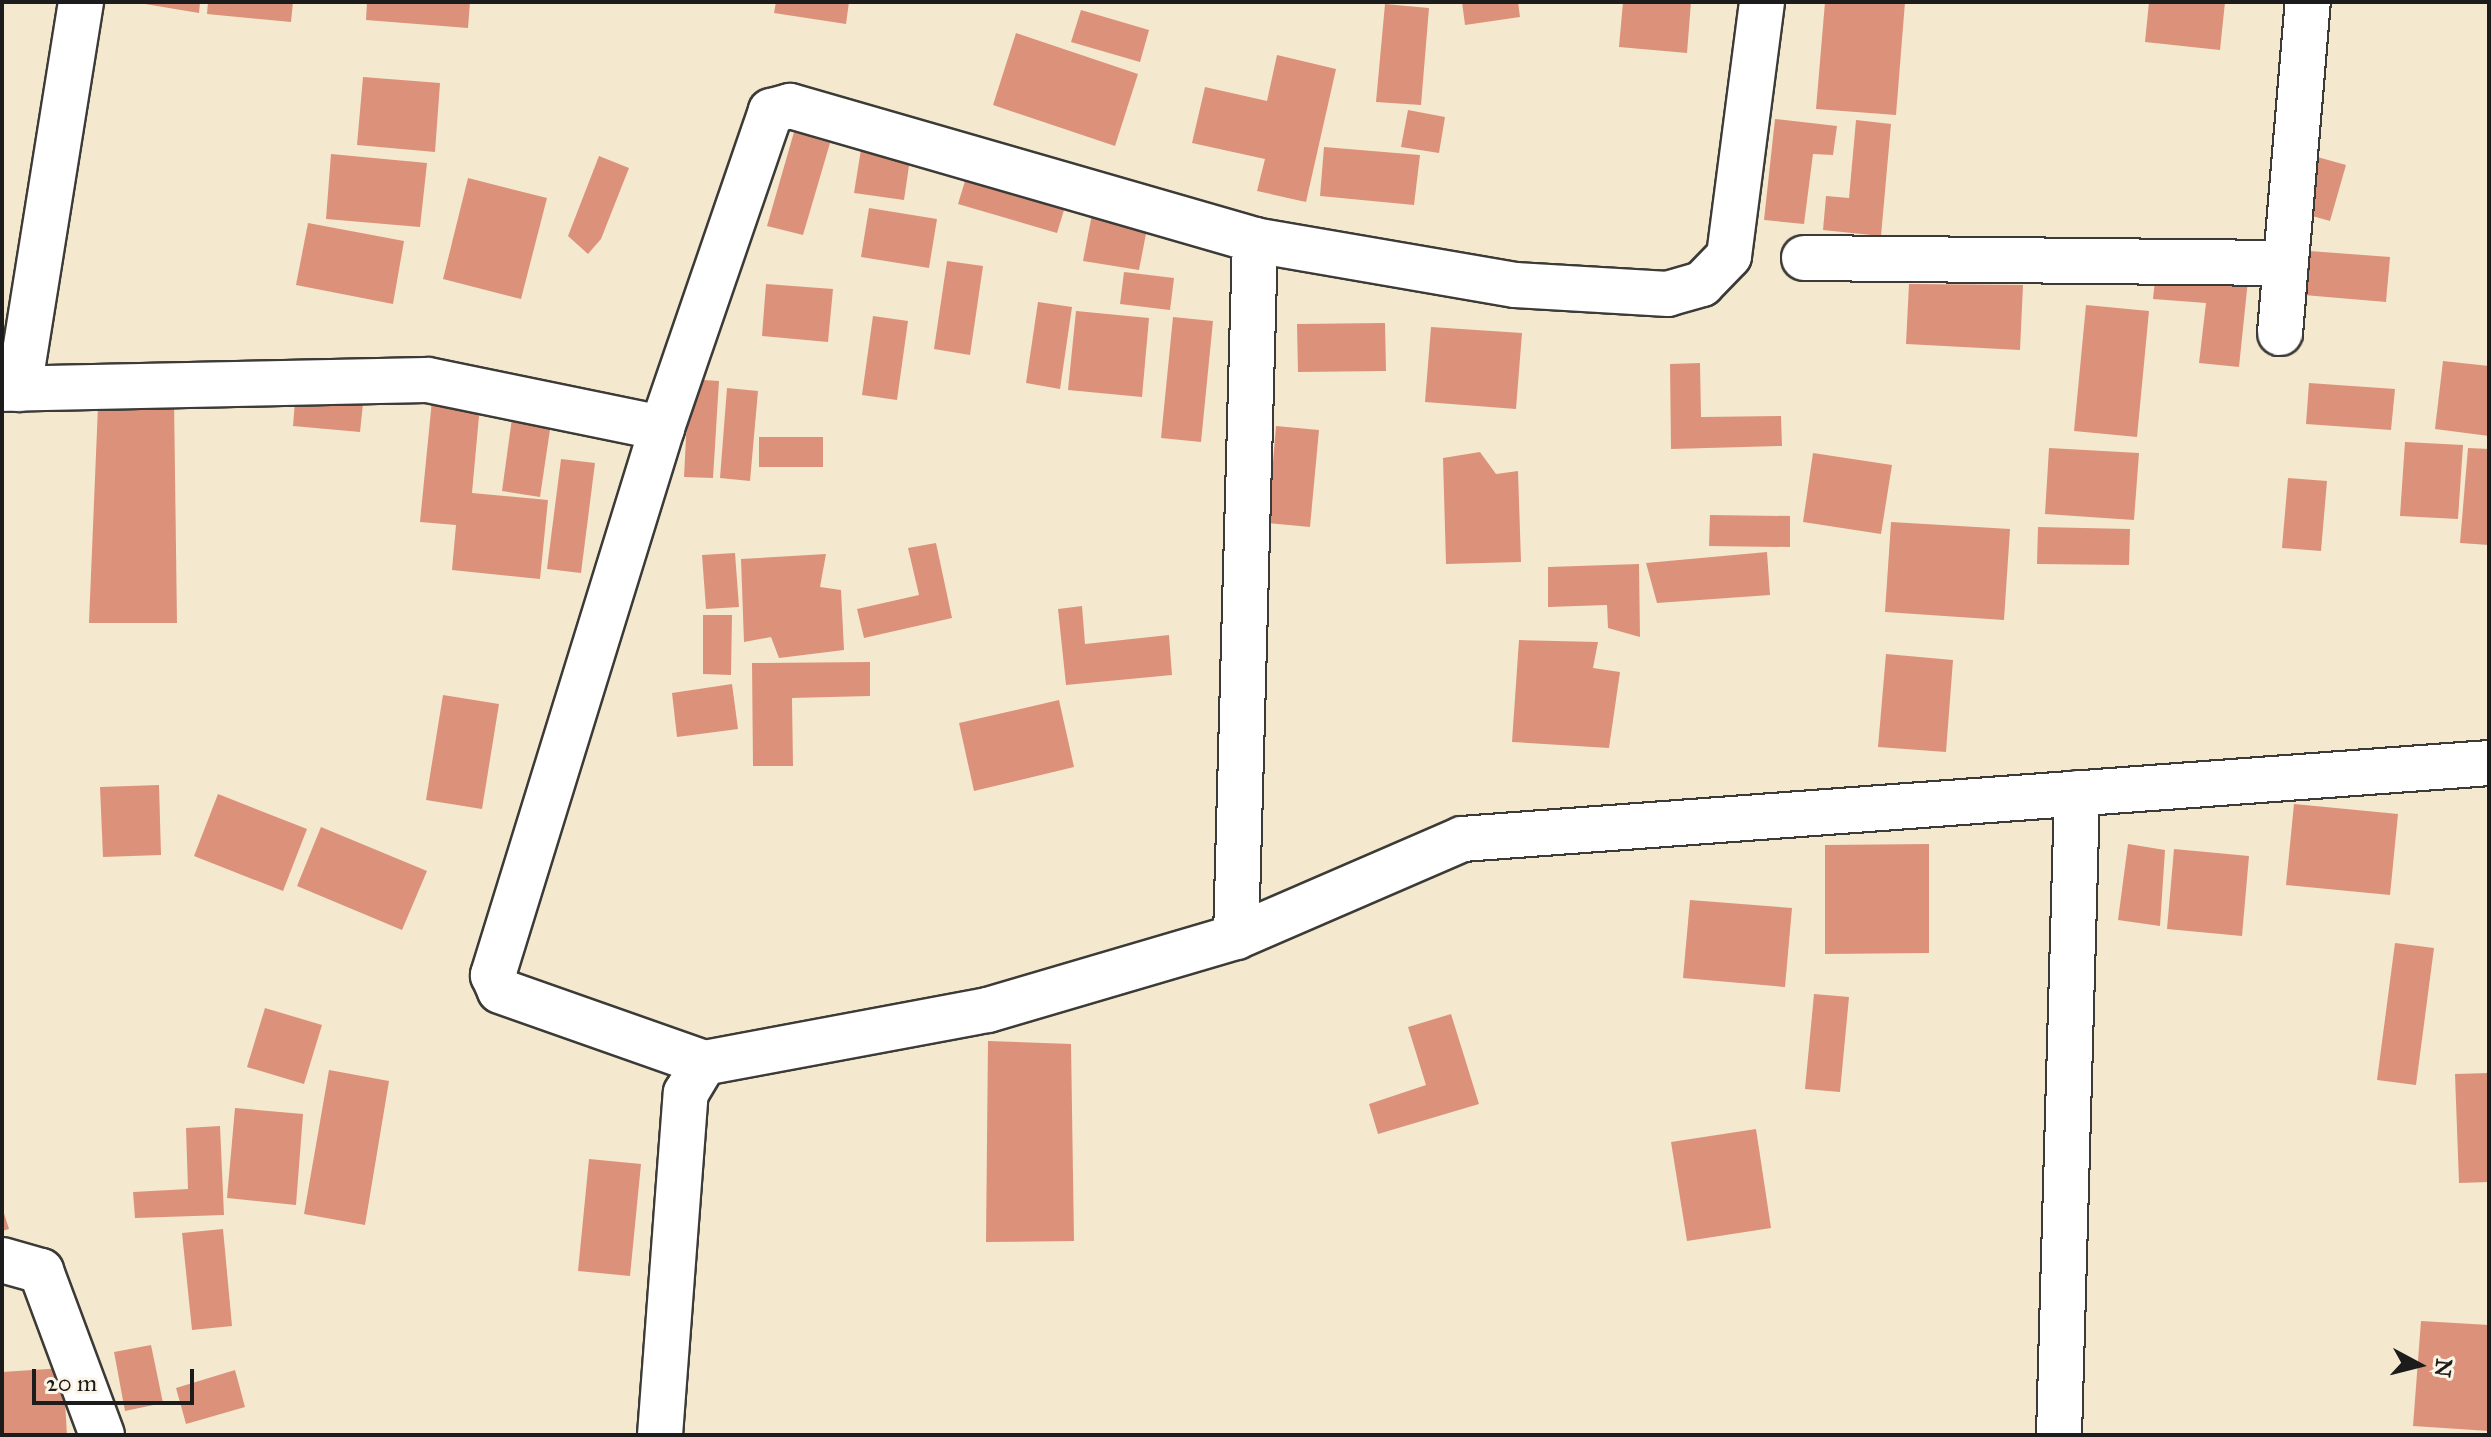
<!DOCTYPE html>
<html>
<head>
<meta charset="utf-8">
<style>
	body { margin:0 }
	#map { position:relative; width:2491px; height:1437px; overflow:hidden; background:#f4e9cf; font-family:"IM FELL Great Primer",serif }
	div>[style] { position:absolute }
	.building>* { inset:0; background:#dc927a }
	.roads { filter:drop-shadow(2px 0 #3c3b37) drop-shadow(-2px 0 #3c3b37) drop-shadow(0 2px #3c3b37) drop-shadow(0 -2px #3c3b37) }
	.minor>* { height:44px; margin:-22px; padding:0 22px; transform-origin:22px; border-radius:22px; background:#fff }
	span { translate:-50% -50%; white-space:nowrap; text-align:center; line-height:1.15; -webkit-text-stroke:6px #fcf5e5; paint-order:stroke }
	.frame { position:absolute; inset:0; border:4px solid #1c1c1c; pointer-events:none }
	.north { position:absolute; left:2379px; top:1325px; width:80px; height:80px; -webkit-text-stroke:6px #fcf5e5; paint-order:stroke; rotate:97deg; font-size:22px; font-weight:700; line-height:32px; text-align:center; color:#1c1c1c }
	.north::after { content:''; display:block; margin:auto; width:28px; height:36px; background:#1c1c1c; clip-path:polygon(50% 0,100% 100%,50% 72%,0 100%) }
	.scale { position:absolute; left:32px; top:1369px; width:162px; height:36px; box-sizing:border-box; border:4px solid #1c1c1c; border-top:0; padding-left:10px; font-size:24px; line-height:28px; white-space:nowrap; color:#1c1c1c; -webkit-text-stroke:6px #fcf5e5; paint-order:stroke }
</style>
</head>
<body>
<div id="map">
	<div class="building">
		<div style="clip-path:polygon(133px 2px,200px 2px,199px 13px)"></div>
		<div style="clip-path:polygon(208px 2px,293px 2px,291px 22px,207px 14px)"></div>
		<div style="clip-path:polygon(367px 2px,470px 2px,468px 28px,366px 20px)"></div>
		<div style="clip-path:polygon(776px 2px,849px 2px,846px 24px,774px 13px)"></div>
		<div style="clip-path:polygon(1462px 2px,1518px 2px,1520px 17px,1465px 25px)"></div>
		<div style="clip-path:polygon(1623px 2px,1691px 2px,1687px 53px,1619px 47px)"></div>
		<div style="clip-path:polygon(1825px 2px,1905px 2px,1896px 115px,1816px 109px)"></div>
		<div style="clip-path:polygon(2149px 2px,2225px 2px,2220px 50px,2145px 42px)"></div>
		<div style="clip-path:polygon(1385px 4px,1429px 8px,1421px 105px,1376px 102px)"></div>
		<div style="clip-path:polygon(1081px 10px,1149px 30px,1140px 62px,1071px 42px)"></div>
		<div style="clip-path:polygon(1016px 33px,1138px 74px,1115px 146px,993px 105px)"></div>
		<div style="clip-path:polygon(1277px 55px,1336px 69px,1306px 202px,1257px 191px,1265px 159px,1192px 143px,1205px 87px,1267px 101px)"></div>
		<div style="clip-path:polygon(363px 77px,440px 83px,435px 152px,357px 145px)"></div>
		<div style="clip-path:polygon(1408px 110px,1445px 117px,1439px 153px,1401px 147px)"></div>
		<div style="clip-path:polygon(1775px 119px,1837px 126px,1833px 155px,1813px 154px,1804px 224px,1764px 220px)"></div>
		<div style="clip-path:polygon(1856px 120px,1891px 124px,1881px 236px,1823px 230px,1826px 196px,1849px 198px)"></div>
		<div style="clip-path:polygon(794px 132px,830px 143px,803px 235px,767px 226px)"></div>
		<div style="clip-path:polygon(863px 137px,912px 145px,904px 200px,854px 193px)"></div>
		<div style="clip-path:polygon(1324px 147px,1420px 155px,1414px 205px,1320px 196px)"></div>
		<div style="clip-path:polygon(331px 154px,427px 163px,420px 227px,326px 219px)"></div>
		<div style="clip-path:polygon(599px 156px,629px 168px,601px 239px,588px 254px,568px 236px)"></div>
		<div style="clip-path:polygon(2314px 156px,2346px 165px,2330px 221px,2298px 212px)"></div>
		<div style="clip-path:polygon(969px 168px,1068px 197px,1057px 233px,958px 204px)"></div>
		<div style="clip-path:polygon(468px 178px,547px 198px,521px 299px,443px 279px)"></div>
		<div style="clip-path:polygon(869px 208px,937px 219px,929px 268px,861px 257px)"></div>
		<div style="clip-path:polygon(1093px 209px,1149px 218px,1139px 270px,1083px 261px)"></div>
		<div style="clip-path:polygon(308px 223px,404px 241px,393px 304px,296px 285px)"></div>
		<div style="clip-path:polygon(2296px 250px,2390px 257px,2386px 302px,2292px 294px)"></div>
		<div style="clip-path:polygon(947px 261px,983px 266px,970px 355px,934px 349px)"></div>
		<div style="clip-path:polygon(2156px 271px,2248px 280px,2239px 367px,2199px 363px,2206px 303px,2153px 299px)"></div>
		<div style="clip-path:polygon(1124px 272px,1174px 278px,1170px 310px,1120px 304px)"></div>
		<div style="clip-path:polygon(766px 284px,833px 289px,828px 342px,762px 336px)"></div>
		<div style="clip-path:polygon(1909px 284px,2023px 285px,2020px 350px,1906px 344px)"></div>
		<div style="clip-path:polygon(1038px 302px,1072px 307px,1060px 389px,1026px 383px)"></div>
		<div style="clip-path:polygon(2086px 305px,2149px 311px,2137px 437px,2074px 431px)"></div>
		<div style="clip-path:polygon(1076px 311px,1149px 318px,1142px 397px,1068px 390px)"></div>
		<div style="clip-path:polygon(873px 316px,908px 321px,897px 400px,862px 395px)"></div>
		<div style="clip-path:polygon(1173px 317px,1213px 321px,1201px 442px,1161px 438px)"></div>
		<div style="clip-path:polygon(1385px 323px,1386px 371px,1298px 372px,1297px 324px)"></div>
		<div style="clip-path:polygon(1431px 327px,1522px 333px,1516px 409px,1425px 402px)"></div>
		<div style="clip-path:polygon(2443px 361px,2489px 366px,2489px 436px,2435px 429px)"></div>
		<div style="clip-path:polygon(1700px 363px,1701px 417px,1781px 416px,1782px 446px,1671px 449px,1670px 364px)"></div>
		<div style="clip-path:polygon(689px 379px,719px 381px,713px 478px,684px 477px)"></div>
		<div style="clip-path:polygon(2309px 383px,2395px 389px,2391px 430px,2306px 424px)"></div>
		<div style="clip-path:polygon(727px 388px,758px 391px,750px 481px,720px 478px)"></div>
		<div style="clip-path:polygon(296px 389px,364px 394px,360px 432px,293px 426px)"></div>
		<div style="clip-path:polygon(174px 399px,177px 623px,89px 623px,98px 406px)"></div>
		<div style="clip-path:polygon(432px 400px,480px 405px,472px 493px,548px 500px,540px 579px,452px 570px,456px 525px,420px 522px)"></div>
		<div style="clip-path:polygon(513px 411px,552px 416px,540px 497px,502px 491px)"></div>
		<div style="clip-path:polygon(1276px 426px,1319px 430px,1310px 527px,1268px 523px)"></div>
		<div style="clip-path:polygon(759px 437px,823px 437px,823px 467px,759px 467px)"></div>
		<div style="clip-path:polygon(2405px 442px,2463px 445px,2458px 519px,2400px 516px)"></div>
		<div style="clip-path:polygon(2049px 448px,2139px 453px,2134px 520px,2045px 514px)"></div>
		<div style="clip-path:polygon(2468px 448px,2489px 449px,2489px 545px,2460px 543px)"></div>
		<div style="clip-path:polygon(1480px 452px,1496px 474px,1518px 471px,1521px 562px,1446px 564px,1443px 458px)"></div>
		<div style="clip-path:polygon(1813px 453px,1892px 465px,1881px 534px,1803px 522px)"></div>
		<div style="clip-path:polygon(561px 459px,595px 463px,581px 573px,547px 569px)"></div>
		<div style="clip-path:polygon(2288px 478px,2327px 481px,2321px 551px,2282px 548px)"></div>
		<div style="clip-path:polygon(1710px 515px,1790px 516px,1790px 547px,1709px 546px)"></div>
		<div style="clip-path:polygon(1891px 522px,2010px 529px,2004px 620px,1885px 612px)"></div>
		<div style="clip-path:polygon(2038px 527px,2130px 529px,2129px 565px,2037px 564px)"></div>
		<div style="clip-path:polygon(936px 543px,952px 618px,864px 638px,857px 609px,919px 595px,908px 548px)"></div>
		<div style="clip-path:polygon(1767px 552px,1770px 595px,1657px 603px,1646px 563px)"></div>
		<div style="clip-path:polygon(735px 553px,739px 607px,706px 609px,702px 555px)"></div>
		<div style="clip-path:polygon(826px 554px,820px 587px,841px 590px,844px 650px,779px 658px,771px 637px,744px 642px,741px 559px)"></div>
		<div style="clip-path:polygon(1639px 564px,1640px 637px,1608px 628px,1607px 605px,1548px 607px,1548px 567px)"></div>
		<div style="clip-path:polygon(1082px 606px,1085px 644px,1169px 635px,1172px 675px,1066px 685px,1058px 609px)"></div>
		<div style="clip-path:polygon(703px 615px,732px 615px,731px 675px,703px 674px)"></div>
		<div style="clip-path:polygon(1519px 640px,1598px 642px,1593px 668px,1620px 672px,1609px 748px,1512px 742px)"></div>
		<div style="clip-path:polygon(1886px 654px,1953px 660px,1946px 752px,1878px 747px)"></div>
		<div style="clip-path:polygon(870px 662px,870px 696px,792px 698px,793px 766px,753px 766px,752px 663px)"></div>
		<div style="clip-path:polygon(732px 684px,738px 729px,677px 737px,672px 693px)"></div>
		<div style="clip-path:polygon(443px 695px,499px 704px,482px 809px,426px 800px)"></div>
		<div style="clip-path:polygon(1059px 700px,1074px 767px,974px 791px,959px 723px)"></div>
		<div style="clip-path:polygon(159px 785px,161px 855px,103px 857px,100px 787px)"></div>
		<div style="clip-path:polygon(218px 794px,307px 829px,283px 891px,194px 856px)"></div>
		<div style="clip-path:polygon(2294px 804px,2398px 814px,2390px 895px,2286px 885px)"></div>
		<div style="clip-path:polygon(321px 827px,427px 871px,402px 930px,297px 886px)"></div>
		<div style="clip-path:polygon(1929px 844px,1929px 953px,1825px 954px,1825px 845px)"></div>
		<div style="clip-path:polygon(2128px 844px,2165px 850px,2160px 926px,2118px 920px)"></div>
		<div style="clip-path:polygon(2174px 849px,2249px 856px,2242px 936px,2167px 929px)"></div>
		<div style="clip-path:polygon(1690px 900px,1792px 908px,1785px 987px,1683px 978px)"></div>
		<div style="clip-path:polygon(2395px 943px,2434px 948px,2416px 1085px,2377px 1080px)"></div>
		<div style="clip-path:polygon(1814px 994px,1849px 997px,1840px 1092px,1805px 1089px)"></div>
		<div style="clip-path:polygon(265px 1008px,322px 1025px,304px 1084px,247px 1067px)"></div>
		<div style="clip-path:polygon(1451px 1014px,1479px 1104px,1378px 1134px,1369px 1104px,1426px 1085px,1408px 1027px)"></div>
		<div style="clip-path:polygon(988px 1041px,1071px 1044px,1074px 1241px,986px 1242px)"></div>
		<div style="clip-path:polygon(329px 1070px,389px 1081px,365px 1225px,304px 1214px)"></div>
		<div style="clip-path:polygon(2489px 1073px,2489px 1182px,2459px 1183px,2455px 1074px)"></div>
		<div style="clip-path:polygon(235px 1108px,303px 1114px,296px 1205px,227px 1198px)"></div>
		<div style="clip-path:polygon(220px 1126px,224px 1215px,135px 1218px,133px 1192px,188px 1189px,186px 1128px)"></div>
		<div style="clip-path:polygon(1756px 1129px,1771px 1228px,1687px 1241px,1671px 1142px)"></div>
		<div style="clip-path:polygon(589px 1159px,641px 1164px,630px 1276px,578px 1271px)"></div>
		<div style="clip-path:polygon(2px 1207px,9px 1229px,2px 1231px)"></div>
		<div style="clip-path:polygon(223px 1229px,232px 1326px,192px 1330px,182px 1233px)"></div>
		<div style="clip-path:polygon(2421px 1321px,2489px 1325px,2489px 1431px,2413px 1426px)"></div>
		<div style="clip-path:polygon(151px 1345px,163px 1403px,125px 1411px,114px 1352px)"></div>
		<div style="clip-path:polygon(63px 1368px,67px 1435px,2px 1435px,2px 1372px)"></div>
		<div style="clip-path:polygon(235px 1370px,245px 1407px,186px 1424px,176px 1388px)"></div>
	</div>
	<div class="roads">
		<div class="minor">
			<div style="left:1762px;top:2px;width:256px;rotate:97.4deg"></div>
			<div style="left:1729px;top:256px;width:39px;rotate:134deg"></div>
			<div style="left:1702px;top:284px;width:35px;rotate:164deg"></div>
			<div style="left:1668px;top:294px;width:153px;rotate:-176.6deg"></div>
			<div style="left:1515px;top:285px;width:264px;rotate:-170.2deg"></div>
			<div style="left:1255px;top:240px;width:484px;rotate:-163.9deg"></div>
			<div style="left:790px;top:106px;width:20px;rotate:165deg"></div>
			<div style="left:771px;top:111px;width:335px;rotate:109deg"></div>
			<div style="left:662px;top:428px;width:573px;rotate:107.17deg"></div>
			<div style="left:493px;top:975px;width:17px;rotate:66deg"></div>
			<div style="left:500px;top:991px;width:216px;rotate:19.4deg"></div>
			<div style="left:704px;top:1063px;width:289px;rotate:-10.6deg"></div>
			<div style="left:988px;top:1010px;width:259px;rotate:-16.4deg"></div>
			<div style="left:1236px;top:937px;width:246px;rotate:-23.4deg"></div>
			<div style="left:1462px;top:839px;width:1030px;rotate:-4.23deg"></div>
			<div style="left:1804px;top:258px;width:482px;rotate:0.6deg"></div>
			<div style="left:2280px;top:333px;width:332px;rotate:-85.2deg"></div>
			<div style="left:2px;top:389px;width:426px;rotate:-1.2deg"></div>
			<div style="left:428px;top:380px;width:239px;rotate:11.6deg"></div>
			<div style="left:19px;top:389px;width:392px;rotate:-80.9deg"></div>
			<div style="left:1236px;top:937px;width:697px;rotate:-88.44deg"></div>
			<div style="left:2px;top:1260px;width:41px;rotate:15.8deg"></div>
			<div style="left:41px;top:1271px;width:175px;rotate:69.6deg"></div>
			<div style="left:660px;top:1435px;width:343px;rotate:-85.7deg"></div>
			<div style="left:686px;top:1093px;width:35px;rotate:-59deg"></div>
			<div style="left:2059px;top:1435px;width:642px;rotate:-88.39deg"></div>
		</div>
	</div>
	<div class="frame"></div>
	<div class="north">N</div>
	<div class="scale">20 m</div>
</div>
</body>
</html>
